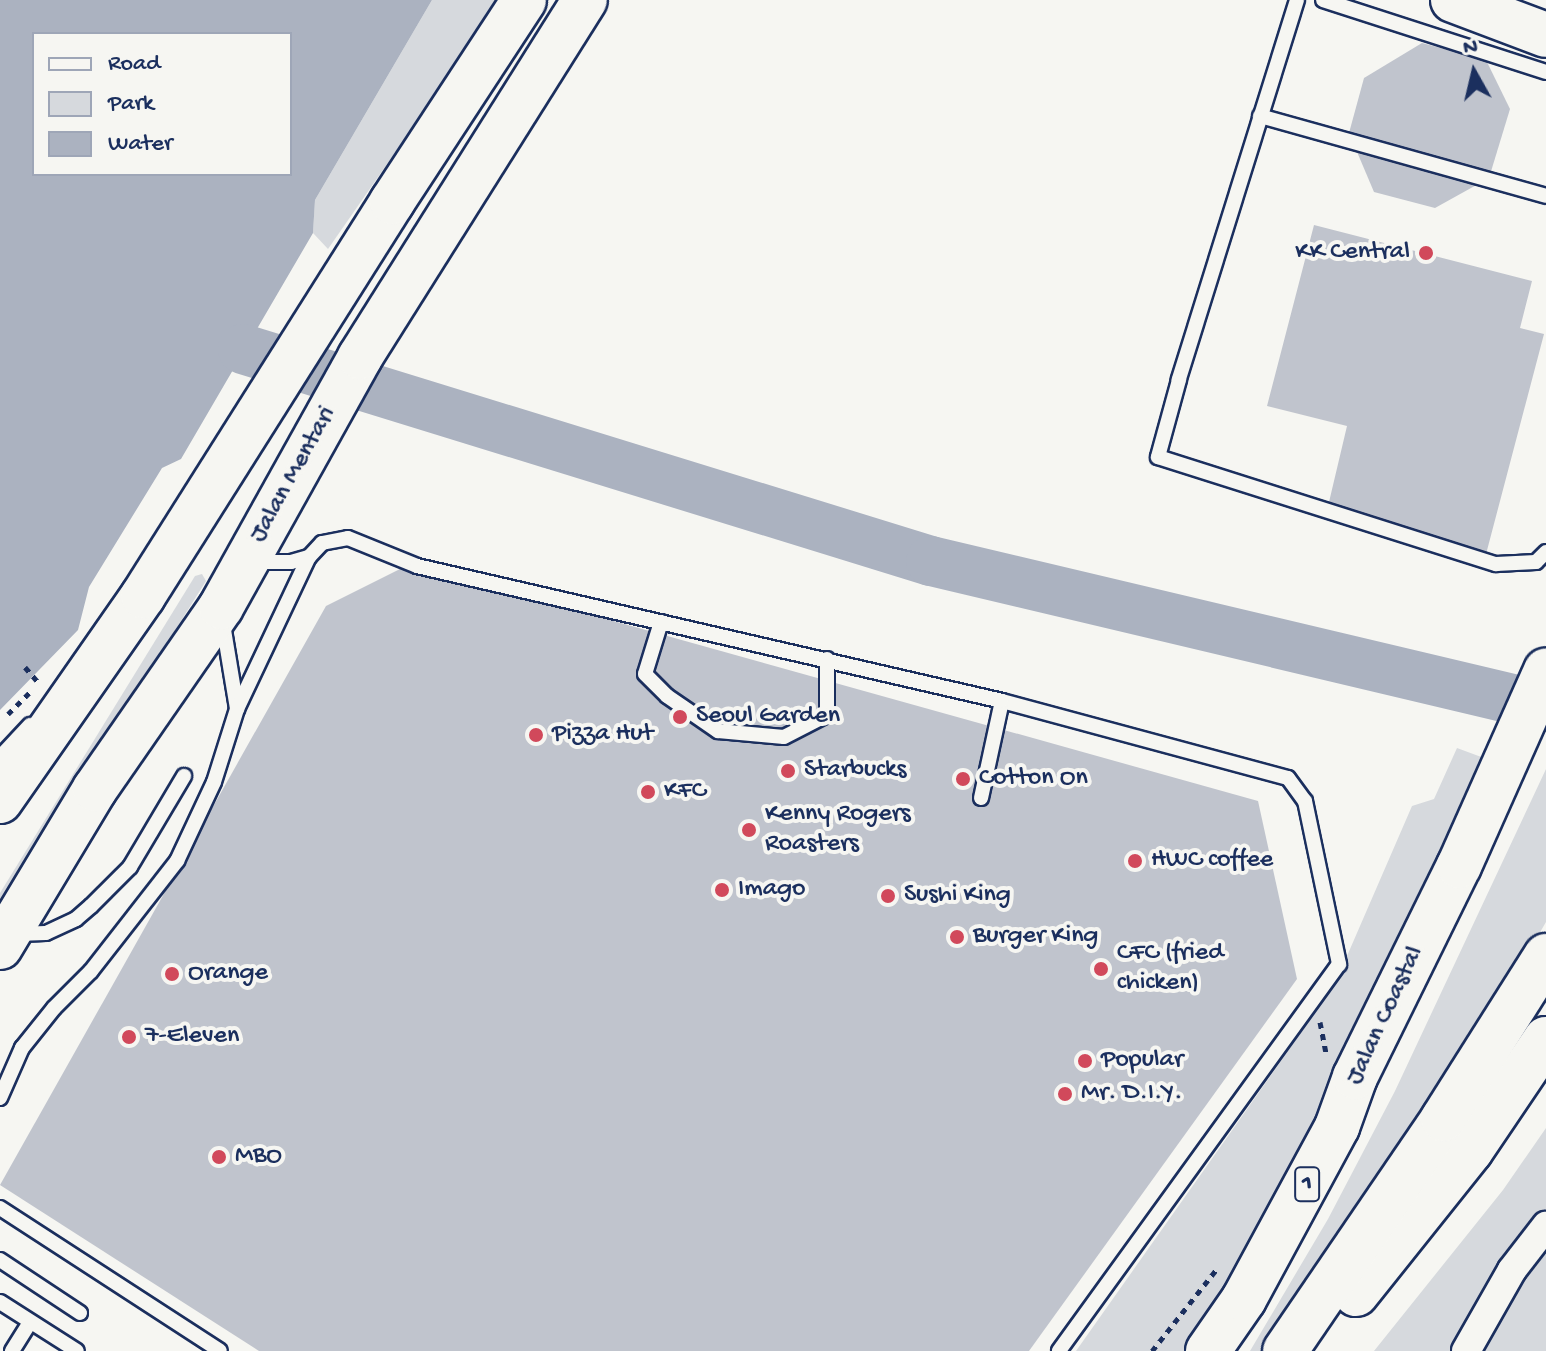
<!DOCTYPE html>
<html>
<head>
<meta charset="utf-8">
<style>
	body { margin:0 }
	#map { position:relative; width:1546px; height:1351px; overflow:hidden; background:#f6f6f2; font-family:"Gochi Hand",sans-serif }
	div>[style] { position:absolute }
	.green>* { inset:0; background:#d6d9dd }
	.water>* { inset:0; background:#abb2c0 }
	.river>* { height:50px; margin:-25px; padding:0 25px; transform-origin:25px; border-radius:25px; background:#abb2c0 }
	.building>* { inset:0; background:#c0c4cd }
	.path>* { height:5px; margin-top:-2.5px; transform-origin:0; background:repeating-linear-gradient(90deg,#1b2f5e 0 6px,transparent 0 12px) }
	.roads { filter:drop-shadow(2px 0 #1b2f5e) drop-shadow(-2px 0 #1b2f5e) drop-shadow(0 2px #1b2f5e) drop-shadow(0 -2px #1b2f5e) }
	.lane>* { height:14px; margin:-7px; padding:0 7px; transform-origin:7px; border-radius:7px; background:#f6f6f2 }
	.street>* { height:28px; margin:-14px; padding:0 14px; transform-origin:14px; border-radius:14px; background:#f6f6f2 }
	.primary>* { height:44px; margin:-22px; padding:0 22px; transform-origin:22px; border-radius:22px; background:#f6f6f2 }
	.highway>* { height:44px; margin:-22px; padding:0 22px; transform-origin:22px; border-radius:22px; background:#f6f6f2 }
	.dots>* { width:22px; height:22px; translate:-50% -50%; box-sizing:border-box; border:4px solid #f6f6f2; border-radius:50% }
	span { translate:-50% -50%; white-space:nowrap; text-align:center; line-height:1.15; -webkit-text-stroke:8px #f6f6f2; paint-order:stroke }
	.shield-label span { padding:2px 6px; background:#f6f6f2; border:2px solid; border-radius:6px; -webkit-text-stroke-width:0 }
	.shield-label { font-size:24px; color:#1b2f5e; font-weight:700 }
	.poi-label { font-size:26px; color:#1b2f5e }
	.right { translate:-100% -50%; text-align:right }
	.left { translate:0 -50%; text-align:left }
	.street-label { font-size:26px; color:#1b2f5e }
	.legend { position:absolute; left:32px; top:32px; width:260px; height:144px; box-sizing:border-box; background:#f6f6f2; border:2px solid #9ea6b7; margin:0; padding:10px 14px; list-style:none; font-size:24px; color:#1b2f5e }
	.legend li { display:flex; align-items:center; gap:16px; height:40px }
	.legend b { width:40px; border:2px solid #9ea6b7 }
	.north { position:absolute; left:1434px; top:32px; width:80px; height:80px; -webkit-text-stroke:6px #f6f6f2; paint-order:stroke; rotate:352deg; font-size:22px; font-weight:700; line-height:32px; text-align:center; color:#1b2f5e }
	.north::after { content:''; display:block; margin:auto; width:28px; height:36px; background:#1b2f5e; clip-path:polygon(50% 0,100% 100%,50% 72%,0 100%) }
</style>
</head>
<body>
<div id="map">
	<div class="green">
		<div style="clip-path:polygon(432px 0,501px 0,328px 249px,313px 233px,315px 200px)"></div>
		<div style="clip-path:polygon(202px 574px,206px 581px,0 909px,0 893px,195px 576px)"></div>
		<div style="clip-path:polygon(1457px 748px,1484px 758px,1417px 903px,1426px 911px,1193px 1351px,1076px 1351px,1334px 986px,1412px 806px,1434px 799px)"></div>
		<div style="clip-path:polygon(1546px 769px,1546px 922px,1487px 1023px,1270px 1351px,1250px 1351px,1328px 1219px,1395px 1091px)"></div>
		<div style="clip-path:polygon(1546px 1128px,1546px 1351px,1374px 1351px,1503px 1190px)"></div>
	</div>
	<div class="water">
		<div style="clip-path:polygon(evenodd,0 0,432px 0,315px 200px,313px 233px,181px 459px,162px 468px,89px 587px,78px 630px,0 710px,0 0,290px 34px,290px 174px,34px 174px,34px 34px,290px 34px)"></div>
	</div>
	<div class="river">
		<div style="left:243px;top:349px;width:720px;rotate:17.13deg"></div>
		<div style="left:931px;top:561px;width:632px;rotate:13.35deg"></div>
	</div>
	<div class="building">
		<div style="clip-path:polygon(1422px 43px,1486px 60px,1510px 109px,1489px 178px,1435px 208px,1374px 192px,1349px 133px,1364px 78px)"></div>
		<div style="clip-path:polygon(1314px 225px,1532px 281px,1520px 328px,1544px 334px,1485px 558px,1325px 519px,1347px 426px,1267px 406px)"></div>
		<div style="clip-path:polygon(410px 564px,1258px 801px,1297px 979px,1029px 1351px,259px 1351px,0 1185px,326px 606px)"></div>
	</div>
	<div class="path">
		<div style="left:25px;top:667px;width:21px;rotate:49deg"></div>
		<div style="left:8px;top:714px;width:34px;rotate:-45deg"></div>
		<div style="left:1320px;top:1022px;width:31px;rotate:79deg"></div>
		<div style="left:1152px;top:1351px;width:103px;rotate:-51.7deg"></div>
	</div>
	<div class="roads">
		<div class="lane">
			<div style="left:1297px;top:0;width:398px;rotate:107.3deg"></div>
			<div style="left:1179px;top:380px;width:80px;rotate:105.3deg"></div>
			<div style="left:1158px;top:457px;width:355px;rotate:17.6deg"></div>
			<div style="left:1496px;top:564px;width:40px;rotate:-2.9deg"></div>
			<div style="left:1536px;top:562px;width:14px;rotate:-45deg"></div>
			<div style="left:1323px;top:0;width:234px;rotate:17.9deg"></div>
			<div style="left:1260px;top:116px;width:297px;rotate:15.6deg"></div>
			<div style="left:251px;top:562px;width:40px"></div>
			<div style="left:291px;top:562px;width:19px;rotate:-16deg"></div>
			<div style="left:661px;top:622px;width:54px;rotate:107.1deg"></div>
			<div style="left:645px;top:674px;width:31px;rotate:45deg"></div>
			<div style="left:667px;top:696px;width:62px;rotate:34.5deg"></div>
			<div style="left:718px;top:731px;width:66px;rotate:5.2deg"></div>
			<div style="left:784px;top:737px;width:48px;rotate:-27.1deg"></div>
			<div style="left:827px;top:715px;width:56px;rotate:-90deg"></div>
			<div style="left:223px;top:624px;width:86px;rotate:80.6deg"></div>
			<div style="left:0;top:757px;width:44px;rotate:-46.8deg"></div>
			<div style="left:981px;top:798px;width:99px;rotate:-77.8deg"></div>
			<div style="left:1002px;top:701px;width:296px;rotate:15.1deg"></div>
			<div style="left:1288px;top:778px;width:29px;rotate:54deg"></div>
			<div style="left:1305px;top:801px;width:167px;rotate:78.2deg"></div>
			<div style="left:1339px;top:964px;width:478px;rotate:125.9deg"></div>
			<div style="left:16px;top:934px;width:30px;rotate:-2deg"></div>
			<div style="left:46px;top:933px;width:33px;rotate:-25deg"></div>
			<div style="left:76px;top:919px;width:20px;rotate:-41deg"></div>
			<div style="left:91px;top:906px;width:55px;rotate:-45deg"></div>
			<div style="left:130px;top:867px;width:106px;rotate:-59.3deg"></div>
			<div style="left:0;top:1098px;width:55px;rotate:-66.3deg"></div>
			<div style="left:22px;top:1048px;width:51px;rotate:-51.3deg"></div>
			<div style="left:54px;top:1008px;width:52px;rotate:-45deg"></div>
			<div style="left:91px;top:971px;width:140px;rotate:-52deg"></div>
			<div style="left:177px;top:861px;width:87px;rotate:-64.9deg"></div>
			<div style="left:214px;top:782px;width:77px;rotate:-72.5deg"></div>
			<div style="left:237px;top:709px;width:168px;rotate:-64.7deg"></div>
			<div style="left:309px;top:557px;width:19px;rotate:-47deg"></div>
			<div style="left:322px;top:543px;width:26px;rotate:-11deg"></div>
			<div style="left:348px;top:538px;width:74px;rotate:22.1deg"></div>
			<div style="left:417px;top:566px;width:600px;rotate:12.99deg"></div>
			<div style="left:0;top:1208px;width:262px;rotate:33deg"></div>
			<div style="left:0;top:1260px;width:96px;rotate:33.5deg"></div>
			<div style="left:0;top:1302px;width:91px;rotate:32.5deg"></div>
			<div style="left:12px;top:1351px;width:34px;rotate:-58deg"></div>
		</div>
		<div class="street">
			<div style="left:1466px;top:1351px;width:93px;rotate:-60.4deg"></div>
			<div style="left:1512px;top:1270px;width:56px;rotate:-52.3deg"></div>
		</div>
		<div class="primary">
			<div style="left:1453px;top:0;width:99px;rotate:20.6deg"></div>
			<div style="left:0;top:801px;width:250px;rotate:-55.1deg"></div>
			<div style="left:143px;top:596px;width:466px;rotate:-57.7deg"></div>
			<div style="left:392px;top:202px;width:241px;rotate:-56.8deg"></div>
			<div style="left:0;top:947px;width:184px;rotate:-59deg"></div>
			<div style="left:95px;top:789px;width:221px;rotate:-55.3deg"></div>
			<div style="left:221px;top:607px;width:286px;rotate:-60.9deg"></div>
			<div style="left:360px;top:357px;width:422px;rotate:-57.8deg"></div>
		</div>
		<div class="highway">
			<div style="left:1356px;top:1294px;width:184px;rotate:-51.4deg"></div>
			<div style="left:1471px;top:1150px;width:134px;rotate:-56deg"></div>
			<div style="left:1208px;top:1351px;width:63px;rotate:-55.3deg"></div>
			<div style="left:1244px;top:1299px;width:196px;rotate:-61.6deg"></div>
			<div style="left:1337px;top:1127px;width:53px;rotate:-70.2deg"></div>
			<div style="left:1355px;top:1077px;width:235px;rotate:-63.8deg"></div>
			<div style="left:1459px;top:866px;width:214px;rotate:-66deg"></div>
			<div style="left:1285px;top:1351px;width:281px;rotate:-55.7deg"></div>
			<div style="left:1443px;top:1119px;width:193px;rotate:-57.7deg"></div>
		</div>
	</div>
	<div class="dots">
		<div style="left:1426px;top:253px;background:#d1495b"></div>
		<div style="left:680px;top:717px;background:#d1495b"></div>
		<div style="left:536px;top:735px;background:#d1495b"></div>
		<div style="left:788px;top:771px;background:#d1495b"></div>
		<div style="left:963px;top:779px;background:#d1495b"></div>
		<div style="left:648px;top:792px;background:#d1495b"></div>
		<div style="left:749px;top:830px;background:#d1495b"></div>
		<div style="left:1135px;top:861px;background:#d1495b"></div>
		<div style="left:722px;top:890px;background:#d1495b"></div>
		<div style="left:888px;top:896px;background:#d1495b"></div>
		<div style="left:957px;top:937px;background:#d1495b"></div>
		<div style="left:1101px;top:969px;background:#d1495b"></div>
		<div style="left:172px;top:974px;background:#d1495b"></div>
		<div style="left:129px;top:1037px;background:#d1495b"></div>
		<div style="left:1085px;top:1061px;background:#d1495b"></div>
		<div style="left:1065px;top:1094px;background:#d1495b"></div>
		<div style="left:219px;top:1157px;background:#d1495b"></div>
	</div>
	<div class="shield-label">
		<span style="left:1307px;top:1184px">1</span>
	</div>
	<div class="poi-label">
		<span class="right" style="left:1410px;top:253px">KK Central</span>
		<span class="left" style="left:696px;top:717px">Seoul Garden</span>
		<span class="left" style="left:552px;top:735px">Pizza Hut</span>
		<span class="left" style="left:804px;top:771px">Starbucks</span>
		<span class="left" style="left:979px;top:779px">Cotton On</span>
		<span class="left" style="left:664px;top:792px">KFC</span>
		<span class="left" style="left:765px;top:830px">Kenny Rogers<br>Roasters</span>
		<span class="left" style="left:1151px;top:861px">HWC coffee</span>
		<span class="left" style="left:738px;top:890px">Imago</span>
		<span class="left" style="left:904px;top:896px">Sushi King</span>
		<span class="left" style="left:973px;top:937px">Burger King</span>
		<span class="left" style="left:1117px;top:969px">CFC (fried<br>chicken)</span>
		<span class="left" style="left:188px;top:974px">Orange</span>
		<span class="left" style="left:145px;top:1037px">7-Eleven</span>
		<span class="left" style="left:1101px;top:1061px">Popular</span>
		<span class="left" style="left:1081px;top:1094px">Mr. D.I.Y.</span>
		<span class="left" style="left:235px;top:1157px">MBO</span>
	</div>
	<div class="street-label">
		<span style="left:294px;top:475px;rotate:-61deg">Jalan Mentari</span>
		<span style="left:1386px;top:1016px;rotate:-65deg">Jalan Coastal</span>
	</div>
	<ul class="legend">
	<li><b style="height:10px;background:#f6f6f2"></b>Road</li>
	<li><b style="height:22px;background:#d6d9dd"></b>Park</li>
	<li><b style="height:22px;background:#abb2c0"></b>Water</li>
	</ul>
	<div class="north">N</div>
</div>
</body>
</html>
